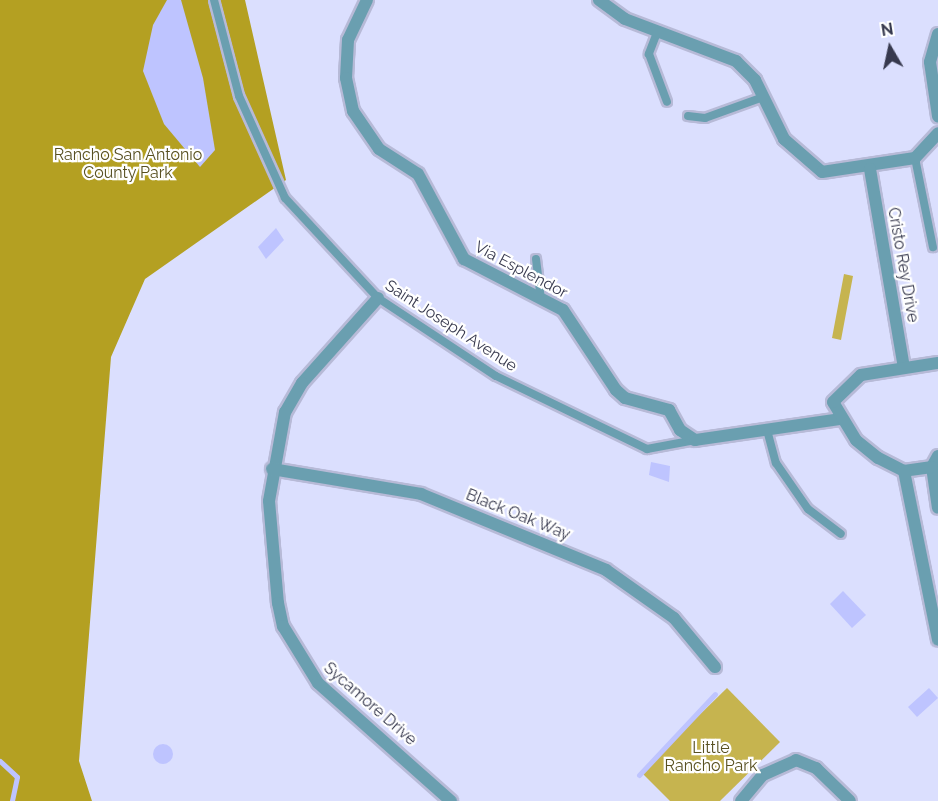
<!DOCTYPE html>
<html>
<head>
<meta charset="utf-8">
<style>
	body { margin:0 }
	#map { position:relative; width:938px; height:801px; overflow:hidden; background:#dbdffe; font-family:Raleway,sans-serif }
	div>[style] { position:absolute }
	.green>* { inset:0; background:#c6b44f }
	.forest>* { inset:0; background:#b4a022 }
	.water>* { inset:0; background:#bec4ff }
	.round { border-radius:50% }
	.stream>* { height:5px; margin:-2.5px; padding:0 2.5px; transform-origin:2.5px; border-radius:2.5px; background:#bec4ff }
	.roads { filter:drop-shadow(2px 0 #b7bad7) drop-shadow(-2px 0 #b7bad7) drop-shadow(0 2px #b7bad7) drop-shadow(0 -2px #b7bad7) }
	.lane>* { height:8px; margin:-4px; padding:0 4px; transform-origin:4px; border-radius:4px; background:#6a9fb0 }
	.street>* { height:12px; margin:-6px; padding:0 6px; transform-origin:6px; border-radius:6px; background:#6a9fb0 }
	span { translate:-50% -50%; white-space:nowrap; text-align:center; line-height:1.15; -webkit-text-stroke:4.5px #fff; paint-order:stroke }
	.park-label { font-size:16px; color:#585021 }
	.street-label { font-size:16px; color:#37394e }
	.north { position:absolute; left:860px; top:18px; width:60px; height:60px; -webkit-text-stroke:4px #fff; paint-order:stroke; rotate:351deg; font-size:16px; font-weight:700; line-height:24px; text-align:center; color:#37394e }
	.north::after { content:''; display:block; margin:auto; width:21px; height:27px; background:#37394e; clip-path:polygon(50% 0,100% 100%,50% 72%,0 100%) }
</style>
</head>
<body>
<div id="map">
	<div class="green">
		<div style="clip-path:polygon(844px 274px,853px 276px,841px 340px,832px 338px)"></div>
		<div style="clip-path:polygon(727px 688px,780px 742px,720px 801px,670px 801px,641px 772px)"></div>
	</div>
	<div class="forest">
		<div style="clip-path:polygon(0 0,245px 0,286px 180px,145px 279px,111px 357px,79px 761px,92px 801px,0 801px)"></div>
	</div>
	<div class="water">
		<div style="clip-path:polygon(167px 0,181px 0,203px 78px,215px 150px,200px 167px,164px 124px,143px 71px,153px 25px)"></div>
		<div style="clip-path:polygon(276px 228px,284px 240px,266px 259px,258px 247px)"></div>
		<div style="clip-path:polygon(651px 462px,670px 466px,669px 482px,649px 475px)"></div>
		<div style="clip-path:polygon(843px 591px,866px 615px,852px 628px,830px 604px)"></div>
		<div style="clip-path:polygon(929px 688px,938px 698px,917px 717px,908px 707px)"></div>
		<div class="round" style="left:153px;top:744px;width:20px;height:20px"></div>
	</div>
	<div class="stream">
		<div style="left:0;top:761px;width:23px;rotate:43deg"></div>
		<div style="left:17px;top:777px;width:25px;rotate:102deg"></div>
		<div style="left:639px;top:775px;width:111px;rotate:-46.8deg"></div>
	</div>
	<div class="roads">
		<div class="lane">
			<div style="left:214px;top:0;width:99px;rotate:75.4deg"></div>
			<div style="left:239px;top:96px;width:112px;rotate:65.7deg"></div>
			<div style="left:285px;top:198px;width:137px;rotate:47.1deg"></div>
			<div style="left:378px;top:298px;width:141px;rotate:33.5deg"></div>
			<div style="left:496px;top:376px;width:168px;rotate:25.8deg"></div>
			<div style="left:647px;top:449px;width:49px;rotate:-10.6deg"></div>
			<div style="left:658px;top:30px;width:26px;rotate:111deg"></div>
			<div style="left:649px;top:54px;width:51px;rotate:69.4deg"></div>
			<div style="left:688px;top:116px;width:17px;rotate:7deg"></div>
			<div style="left:705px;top:118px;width:62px;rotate:-19.9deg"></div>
			<div style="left:915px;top:158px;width:91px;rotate:78.6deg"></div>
			<div style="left:536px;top:259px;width:41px;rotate:83deg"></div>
			<div style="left:767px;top:430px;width:34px;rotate:75deg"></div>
			<div style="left:776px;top:463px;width:56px;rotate:55.2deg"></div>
			<div style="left:808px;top:509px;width:41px;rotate:37.1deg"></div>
		</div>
		<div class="street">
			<div style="left:367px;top:0;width:44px;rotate:115.4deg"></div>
			<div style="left:348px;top:40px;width:38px;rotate:93deg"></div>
			<div style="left:346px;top:78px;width:34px;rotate:78deg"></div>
			<div style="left:353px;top:111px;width:46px;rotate:55.6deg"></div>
			<div style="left:379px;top:149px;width:46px;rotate:32.7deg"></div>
			<div style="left:418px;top:174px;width:97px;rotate:61.6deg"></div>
			<div style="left:464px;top:259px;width:111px;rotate:27.3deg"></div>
			<div style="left:563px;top:310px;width:96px;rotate:56.5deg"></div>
			<div style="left:616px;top:390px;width:12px;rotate:42deg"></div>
			<div style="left:625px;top:398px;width:46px;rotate:15.3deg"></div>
			<div style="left:669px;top:410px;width:23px;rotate:61deg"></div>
			<div style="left:680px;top:430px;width:18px;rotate:34deg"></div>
			<div style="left:695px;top:440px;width:147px;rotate:-8.2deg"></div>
			<div style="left:599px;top:0;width:32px;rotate:36deg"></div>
			<div style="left:625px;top:19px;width:119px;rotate:20.7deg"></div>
			<div style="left:736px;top:61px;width:27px;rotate:45deg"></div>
			<div style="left:755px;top:80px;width:66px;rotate:63.8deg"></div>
			<div style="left:784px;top:139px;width:50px;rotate:41deg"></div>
			<div style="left:822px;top:172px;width:94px;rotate:-8.6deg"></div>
			<div style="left:915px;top:158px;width:34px;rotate:-47deg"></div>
			<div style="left:938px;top:34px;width:29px;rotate:106deg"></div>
			<div style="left:930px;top:62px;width:55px;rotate:81.6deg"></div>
			<div style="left:870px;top:169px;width:201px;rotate:80.3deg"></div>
			<div style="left:378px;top:298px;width:114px;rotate:131.8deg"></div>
			<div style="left:302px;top:383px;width:34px;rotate:120deg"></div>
			<div style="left:285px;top:412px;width:90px;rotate:100.2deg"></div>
			<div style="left:269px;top:501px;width:102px;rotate:85deg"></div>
			<div style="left:278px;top:603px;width:24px;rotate:78deg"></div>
			<div style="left:283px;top:626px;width:67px;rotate:58.4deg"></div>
			<div style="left:318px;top:683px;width:178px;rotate:41.6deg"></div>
			<div style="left:938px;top:456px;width:13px;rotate:119deg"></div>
			<div style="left:932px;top:467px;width:41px;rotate:81.7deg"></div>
			<div style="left:932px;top:467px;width:28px;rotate:172deg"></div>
			<div style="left:904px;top:471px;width:29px;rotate:-153deg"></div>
			<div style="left:878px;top:458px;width:28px;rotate:-141deg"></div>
			<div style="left:856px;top:440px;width:44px;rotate:-121.2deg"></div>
			<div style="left:833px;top:402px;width:39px;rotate:-44deg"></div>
			<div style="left:861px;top:375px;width:78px;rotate:-8.9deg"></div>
			<div style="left:272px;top:469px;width:151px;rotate:9.5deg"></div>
			<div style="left:421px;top:494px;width:200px;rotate:22.3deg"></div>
			<div style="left:606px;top:570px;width:83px;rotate:35.2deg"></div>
			<div style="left:674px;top:618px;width:64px;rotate:50.1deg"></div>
			<div style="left:904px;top:471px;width:172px;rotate:78.6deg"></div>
			<div style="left:741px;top:801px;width:34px;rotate:-50deg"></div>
			<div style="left:763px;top:775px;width:36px;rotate:-24deg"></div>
			<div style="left:796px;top:760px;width:22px;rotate:22deg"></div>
			<div style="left:816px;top:768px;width:47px;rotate:44.1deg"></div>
		</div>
	</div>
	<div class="park-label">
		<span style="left:128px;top:164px">Rancho San Antonio<br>County Park</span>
		<span style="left:711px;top:757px">Little<br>Rancho Park</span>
	</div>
	<div class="street-label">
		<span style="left:903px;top:265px;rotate:80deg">Cristo Rey Drive</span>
		<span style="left:521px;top:270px;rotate:28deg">Via Esplendor</span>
		<span style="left:451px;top:326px;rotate:33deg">Saint Joseph Avenue</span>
		<span style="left:518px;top:515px;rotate:22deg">Black Oak Way</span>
		<span style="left:370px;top:704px;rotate:41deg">Sycamore Drive</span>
	</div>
	<div class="north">N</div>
</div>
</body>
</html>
